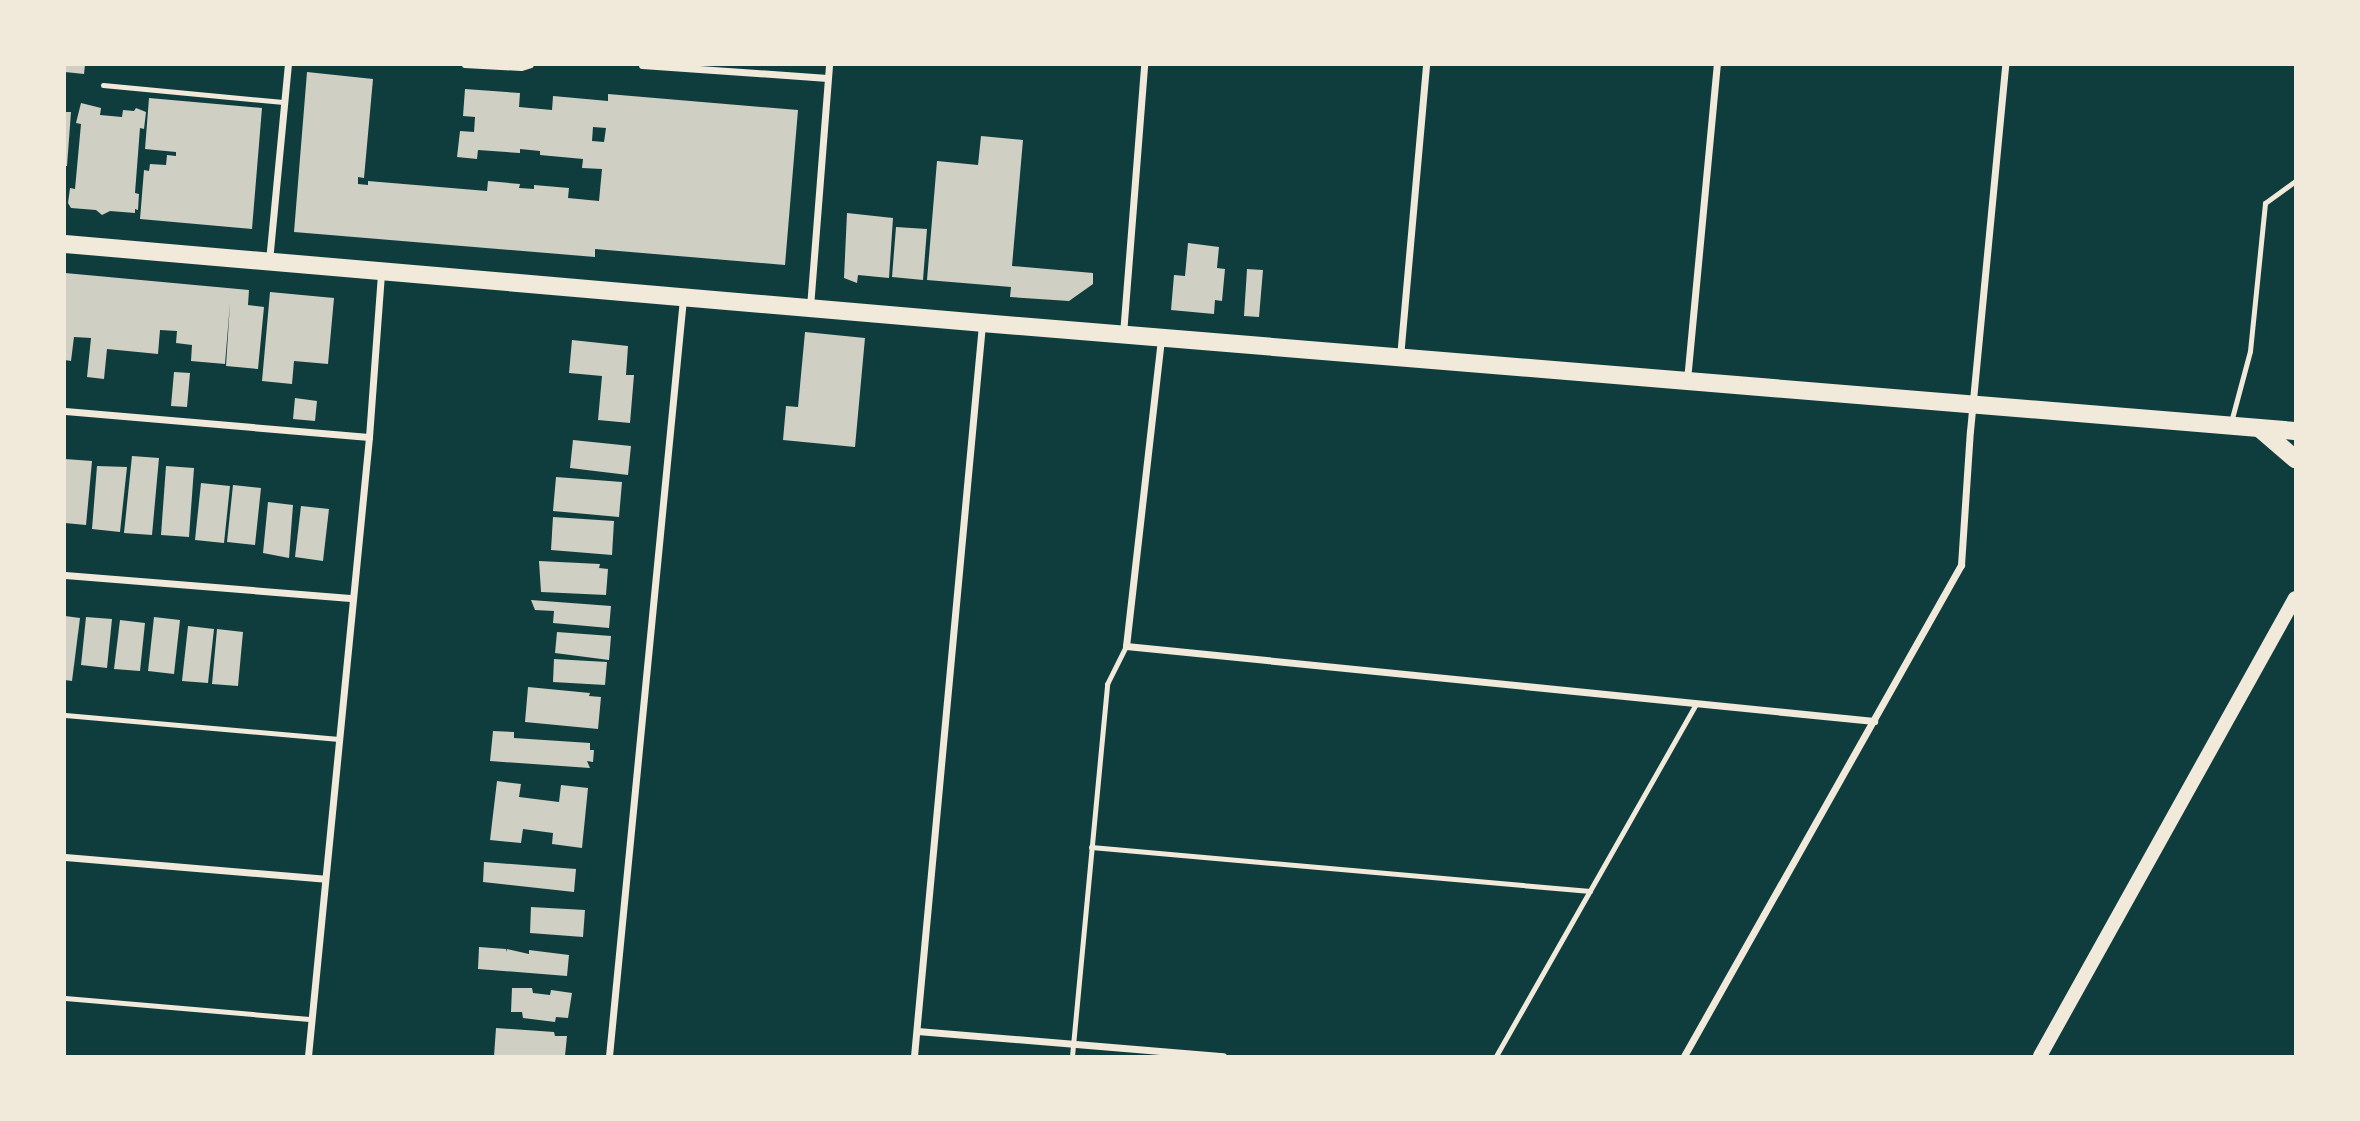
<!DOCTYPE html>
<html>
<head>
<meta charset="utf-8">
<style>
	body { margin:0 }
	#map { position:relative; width:2360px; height:1121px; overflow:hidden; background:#0f3d3e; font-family:Mulish,sans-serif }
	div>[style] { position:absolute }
	.building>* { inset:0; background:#cfcfc3 }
	.service>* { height:5px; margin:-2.5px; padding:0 2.5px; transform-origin:2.5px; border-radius:2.5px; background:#f1e9da }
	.minor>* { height:7px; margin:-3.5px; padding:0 3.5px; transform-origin:3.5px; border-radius:3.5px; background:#f1e9da }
	.secondary>* { height:14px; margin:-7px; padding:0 7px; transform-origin:7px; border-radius:7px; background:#f1e9da }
	.trunk>* { height:18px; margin:-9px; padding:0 9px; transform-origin:9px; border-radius:9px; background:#f1e9da }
	span { translate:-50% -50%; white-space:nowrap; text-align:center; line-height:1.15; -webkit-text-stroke:5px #f1e9da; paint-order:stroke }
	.frame { position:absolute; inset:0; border:66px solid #f1e9da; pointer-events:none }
</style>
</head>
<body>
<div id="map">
	<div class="building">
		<div style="clip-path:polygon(65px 65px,85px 65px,84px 74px,65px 72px)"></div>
		<div style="clip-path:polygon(evenodd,307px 72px,373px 79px,364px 178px,358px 177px,358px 184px,368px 185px,368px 181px,487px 191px,488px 181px,520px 184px,519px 188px,534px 189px,534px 185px,569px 188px,568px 198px,599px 201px,602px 169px,582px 168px,583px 159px,540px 155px,540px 151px,520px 149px,520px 153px,478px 150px,477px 159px,457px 157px,460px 131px,474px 132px,475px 117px,463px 116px,465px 89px,520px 93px,519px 107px,552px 110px,553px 96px,608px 101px,608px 94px,798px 110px,785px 265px,595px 249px,595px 257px,294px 232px,307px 72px,593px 127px,606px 128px,604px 142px,592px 141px,593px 127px)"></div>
		<div style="clip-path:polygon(149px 98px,262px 108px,252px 229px,140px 219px,144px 170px,149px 171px,150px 164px,166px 165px,167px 155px,176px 156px,176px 152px,145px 149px)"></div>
		<div style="clip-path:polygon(81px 103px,101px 108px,100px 115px,122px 117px,123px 110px,134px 111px,136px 108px,146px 112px,144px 129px,140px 128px,135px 193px,139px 194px,138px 210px,135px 209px,135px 213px,110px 211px,102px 215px,96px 210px,71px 208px,68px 203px,70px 188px,75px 189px,81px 124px,76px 123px)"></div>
		<div style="clip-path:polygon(65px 112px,71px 112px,67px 166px,65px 166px)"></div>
		<div style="clip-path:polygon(981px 136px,1023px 140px,1012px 266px,1093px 273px,1093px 284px,1069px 301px,1010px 297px,1011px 287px,927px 280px,937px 161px,978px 165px)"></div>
		<div style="clip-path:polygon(847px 213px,893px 218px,889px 278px,858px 275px,857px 283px,844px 278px)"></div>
		<div style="clip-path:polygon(896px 227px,927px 229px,923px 280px,892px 277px)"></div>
		<div style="clip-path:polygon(1188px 243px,1219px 247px,1217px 268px,1225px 269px,1222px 301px,1215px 300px,1214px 314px,1171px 310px,1174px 275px,1185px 276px)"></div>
		<div style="clip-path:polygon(1247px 269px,1263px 270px,1259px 317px,1244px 316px)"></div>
		<div style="clip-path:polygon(65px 273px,249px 290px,248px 305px,264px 307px,258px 369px,226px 366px,230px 303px,225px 364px,191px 361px,192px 345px,176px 343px,177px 331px,160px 330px,158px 354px,107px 349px,104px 379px,87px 377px,91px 338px,74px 337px,71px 361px,65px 360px)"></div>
		<div style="clip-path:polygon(270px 292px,334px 298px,328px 364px,294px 361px,292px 384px,262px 381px)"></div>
		<div style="clip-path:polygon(805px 332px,865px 338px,855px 447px,783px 440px,786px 406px,798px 407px)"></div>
		<div style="clip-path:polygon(572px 340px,628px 346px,626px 375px,634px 375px,630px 423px,598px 420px,602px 376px,569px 373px)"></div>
		<div style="clip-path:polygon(174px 372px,190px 373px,187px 407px,171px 406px)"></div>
		<div style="clip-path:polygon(295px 398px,317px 401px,315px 421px,293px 419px)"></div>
		<div style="clip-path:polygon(573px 440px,631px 446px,628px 475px,570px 468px)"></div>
		<div style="clip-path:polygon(132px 456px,159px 458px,152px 535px,124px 533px)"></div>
		<div style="clip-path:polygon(65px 459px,92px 461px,86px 525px,65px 523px)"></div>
		<div style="clip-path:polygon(97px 466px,127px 467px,120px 532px,92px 529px)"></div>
		<div style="clip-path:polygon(166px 466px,194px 468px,189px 537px,161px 535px)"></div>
		<div style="clip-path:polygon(556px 477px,622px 482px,619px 517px,553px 511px)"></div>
		<div style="clip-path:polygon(201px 483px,230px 486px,224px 543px,195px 540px)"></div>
		<div style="clip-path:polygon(233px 485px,261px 488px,255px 545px,227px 542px)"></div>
		<div style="clip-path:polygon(268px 502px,293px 505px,289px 558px,263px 553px)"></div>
		<div style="clip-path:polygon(301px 506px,329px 509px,323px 561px,295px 557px)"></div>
		<div style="clip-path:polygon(553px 517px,614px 521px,612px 555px,551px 550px)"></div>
		<div style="clip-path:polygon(539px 561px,600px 564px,599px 568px,608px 569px,606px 595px,541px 592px)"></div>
		<div style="clip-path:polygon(531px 600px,611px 606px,609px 628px,553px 623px,554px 611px,535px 610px)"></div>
		<div style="clip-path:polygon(65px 616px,80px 618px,72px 681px,65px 680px)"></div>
		<div style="clip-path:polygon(86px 617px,112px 619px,107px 668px,81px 665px)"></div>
		<div style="clip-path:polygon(154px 617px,180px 620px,174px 674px,148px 671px)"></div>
		<div style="clip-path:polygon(120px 620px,145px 623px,140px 671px,114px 669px)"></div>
		<div style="clip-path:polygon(188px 626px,214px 629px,208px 683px,182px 681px)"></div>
		<div style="clip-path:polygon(217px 629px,243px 632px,238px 686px,212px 684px)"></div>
		<div style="clip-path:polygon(557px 632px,611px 636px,609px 660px,555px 653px)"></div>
		<div style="clip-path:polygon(554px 659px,607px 662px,605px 685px,553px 682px)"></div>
		<div style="clip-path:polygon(528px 687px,590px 693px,589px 696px,601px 697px,598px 729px,525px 722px)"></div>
		<div style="clip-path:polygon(493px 731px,514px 732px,514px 738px,590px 743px,590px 750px,594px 750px,593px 762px,587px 761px,590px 768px,490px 761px)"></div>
		<div style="clip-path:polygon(497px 781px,521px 784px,519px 797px,559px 802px,561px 785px,588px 788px,582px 848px,552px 844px,553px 833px,523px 829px,521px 843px,490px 840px)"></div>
		<div style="clip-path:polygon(484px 862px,576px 869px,574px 892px,483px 882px)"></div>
		<div style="clip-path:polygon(531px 907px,585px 910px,583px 937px,530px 933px)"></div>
		<div style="clip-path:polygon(479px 947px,506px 949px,507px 952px,507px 949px,529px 954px,529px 950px,569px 955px,567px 976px,478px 969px)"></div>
		<div style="clip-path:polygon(512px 988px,532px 988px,533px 993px,550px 995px,551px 990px,572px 993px,568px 1018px,556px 1017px,555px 1022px,523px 1018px,522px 1012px,511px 1012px)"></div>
		<div style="clip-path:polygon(496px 1028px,554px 1032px,555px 1036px,567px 1036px,565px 1056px,494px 1056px)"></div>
	</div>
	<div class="service">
		<div style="left:464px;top:65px;width:57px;rotate:3deg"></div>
		<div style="left:521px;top:68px;width:10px;rotate:-17deg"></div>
		<div style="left:103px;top:85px;width:181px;rotate:5.4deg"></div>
		<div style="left:2231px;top:422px;width:73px;rotate:-75deg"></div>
		<div style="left:2250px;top:351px;width:149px;rotate:-84.2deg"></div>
		<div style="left:2265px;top:203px;width:37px;rotate:-36deg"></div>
		<div style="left:65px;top:715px;width:275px;rotate:5deg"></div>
		<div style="left:1091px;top:847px;width:501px;rotate:5.04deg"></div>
		<div style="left:65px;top:998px;width:248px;rotate:4.9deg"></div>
		<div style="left:1072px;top:1056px;width:374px;rotate:-84.6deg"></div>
		<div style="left:1107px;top:684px;width:42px;rotate:-63.4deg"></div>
		<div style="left:1496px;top:1056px;width:403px;rotate:-60.4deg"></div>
	</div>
	<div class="minor">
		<div style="left:642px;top:65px;width:186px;rotate:4deg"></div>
		<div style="left:269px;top:261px;width:197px;rotate:-84.5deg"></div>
		<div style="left:810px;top:307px;width:243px;rotate:-85.5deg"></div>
		<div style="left:1123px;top:334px;width:270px;rotate:-85.5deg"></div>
		<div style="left:1161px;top:339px;width:309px;rotate:96.5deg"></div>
		<div style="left:1126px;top:646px;width:752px;rotate:5.73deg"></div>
		<div style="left:1400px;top:357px;width:293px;rotate:-84.9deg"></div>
		<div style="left:1687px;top:380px;width:316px;rotate:-84.6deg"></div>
		<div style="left:65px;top:411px;width:305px;rotate:4.9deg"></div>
		<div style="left:65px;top:575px;width:289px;rotate:4.6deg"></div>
		<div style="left:65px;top:857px;width:261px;rotate:4.8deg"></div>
		<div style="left:917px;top:1031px;width:307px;rotate:4.7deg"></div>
		<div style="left:308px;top:1056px;width:622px;rotate:-84.37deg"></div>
		<div style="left:369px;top:437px;width:164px;rotate:-85.8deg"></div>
		<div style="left:609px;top:1056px;width:762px;rotate:-84.42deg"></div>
		<div style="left:914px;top:1056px;width:735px;rotate:-84.69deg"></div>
		<div style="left:1684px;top:1056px;width:564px;rotate:-60.57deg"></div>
		<div style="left:1961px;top:565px;width:134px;rotate:-86.2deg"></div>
		<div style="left:1970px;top:431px;width:368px;rotate:-84.5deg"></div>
	</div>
	<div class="secondary">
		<div style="left:2040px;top:1056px;width:524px;rotate:-60.89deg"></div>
	</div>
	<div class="trunk">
		<div style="left:65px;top:244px;width:920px;rotate:4.92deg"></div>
		<div style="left:982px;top:323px;width:1317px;rotate:4.7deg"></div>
		<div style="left:2259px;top:428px;width:48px;rotate:40.7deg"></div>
	</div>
	<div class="frame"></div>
</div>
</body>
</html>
